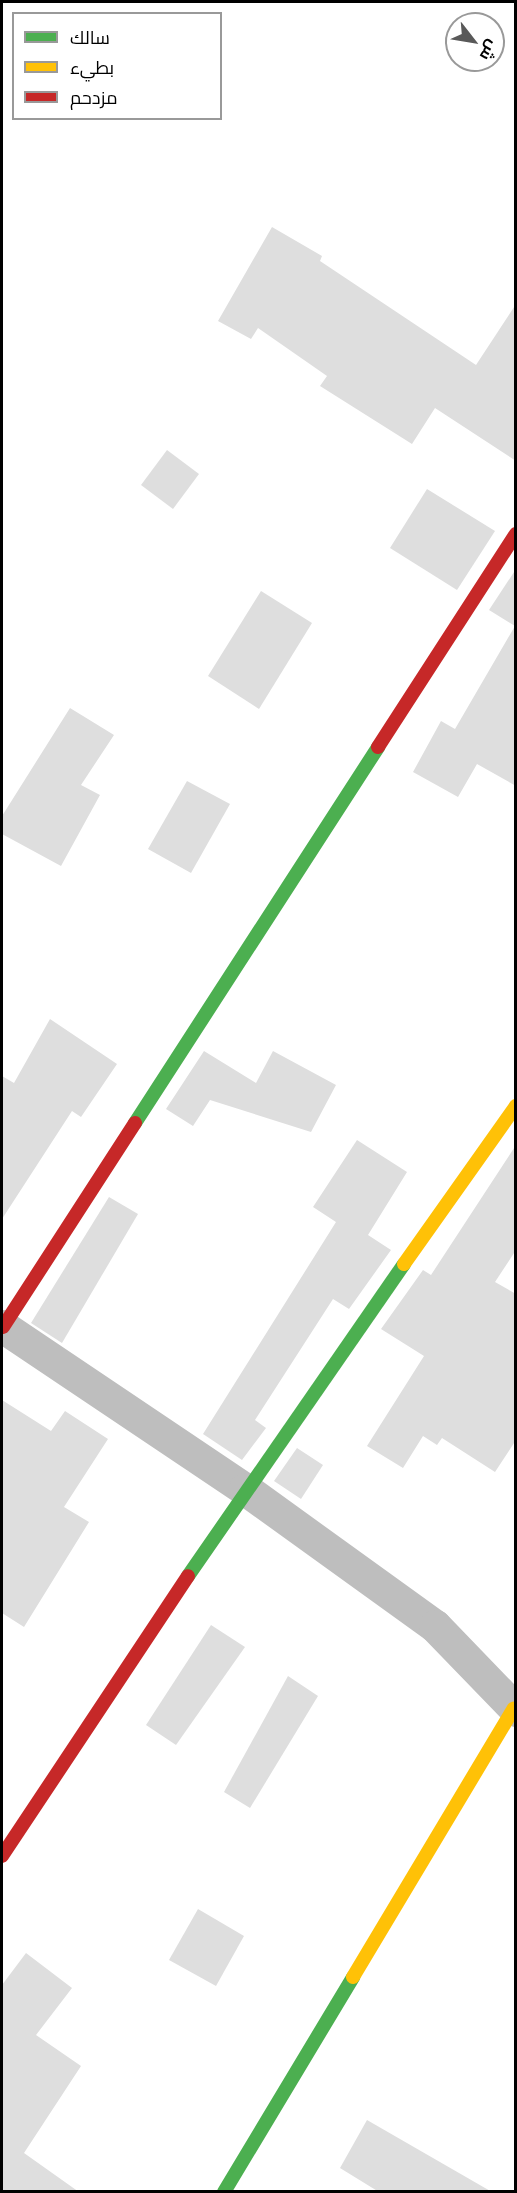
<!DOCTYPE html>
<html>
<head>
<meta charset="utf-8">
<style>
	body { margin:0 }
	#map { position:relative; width:517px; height:2193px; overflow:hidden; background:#fff; font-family:"Source Sans 3",Cairo,sans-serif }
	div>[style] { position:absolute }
	.building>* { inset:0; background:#dedede }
	.street>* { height:33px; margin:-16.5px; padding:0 16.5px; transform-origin:16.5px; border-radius:16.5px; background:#bebebe }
	.fast>* { height:14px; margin:-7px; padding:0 7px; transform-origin:7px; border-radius:7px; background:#4caf50 }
	.slow>* { height:14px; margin:-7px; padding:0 7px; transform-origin:7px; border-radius:7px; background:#ffc107 }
	.jam>* { height:14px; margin:-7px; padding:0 7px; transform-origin:7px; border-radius:7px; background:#c62828 }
	span { translate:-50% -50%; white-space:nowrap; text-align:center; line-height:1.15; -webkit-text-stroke:4.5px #fff; paint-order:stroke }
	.frame { position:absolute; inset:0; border:3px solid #000; pointer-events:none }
	.legend { position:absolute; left:12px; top:12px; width:210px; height:108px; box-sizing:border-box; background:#fff; border:2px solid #999; margin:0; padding:8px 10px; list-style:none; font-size:18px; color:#000 }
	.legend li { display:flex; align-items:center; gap:12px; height:30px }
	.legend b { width:30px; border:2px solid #999 }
	.north { position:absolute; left:445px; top:12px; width:60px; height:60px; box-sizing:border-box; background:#fff; border:2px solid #999; border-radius:50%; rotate:121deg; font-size:16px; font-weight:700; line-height:24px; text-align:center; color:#000 }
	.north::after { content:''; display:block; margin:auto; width:21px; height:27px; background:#595959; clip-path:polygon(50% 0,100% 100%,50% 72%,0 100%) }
</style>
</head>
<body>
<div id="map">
	<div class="building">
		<div style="clip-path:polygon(272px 227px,322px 256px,320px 261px,476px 365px,516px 304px,516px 461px,435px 408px,412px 444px,320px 386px,327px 376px,258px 328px,251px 339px,218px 321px)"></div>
		<div style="clip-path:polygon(167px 450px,199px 474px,173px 509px,141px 485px)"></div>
		<div style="clip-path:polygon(427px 489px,495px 531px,457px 590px,390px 548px)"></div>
		<div style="clip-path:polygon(516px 569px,516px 786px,477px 764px,458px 797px,413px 772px,441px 721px,455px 729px,515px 626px,489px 610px)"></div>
		<div style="clip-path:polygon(261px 591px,312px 623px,259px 709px,208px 676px)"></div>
		<div style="clip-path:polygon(70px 708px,114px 735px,81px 785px,100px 795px,61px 866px,2px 834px,2px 816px)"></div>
		<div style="clip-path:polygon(187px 781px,230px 804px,191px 873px,148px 849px)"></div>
		<div style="clip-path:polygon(50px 1019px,117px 1064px,81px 1117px,72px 1111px,2px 1219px,2px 1076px,14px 1083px)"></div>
		<div style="clip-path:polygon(204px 1051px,256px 1083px,273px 1051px,336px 1085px,311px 1132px,210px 1100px,193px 1126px,166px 1109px)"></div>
		<div style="clip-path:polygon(357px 1140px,407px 1172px,368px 1235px,391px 1250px,349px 1309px,333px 1299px,255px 1420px,266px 1428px,242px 1460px,203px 1434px,336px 1222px,313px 1207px)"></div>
		<div style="clip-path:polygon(516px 1145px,516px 1250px,495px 1282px,516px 1294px,516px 1440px,495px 1472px,442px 1438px,437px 1445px,423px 1436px,403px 1468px,367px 1446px,424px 1356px,381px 1329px,423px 1270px,431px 1275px)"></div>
		<div style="clip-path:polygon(109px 1197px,138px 1214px,62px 1343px,31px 1323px)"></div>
		<div style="clip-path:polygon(2px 1400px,51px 1431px,65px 1411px,108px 1439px,64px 1507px,89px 1522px,24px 1627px,2px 1613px)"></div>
		<div style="clip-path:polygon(297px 1448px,323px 1465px,301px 1499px,274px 1481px)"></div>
		<div style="clip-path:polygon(211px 1625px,245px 1647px,176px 1745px,146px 1725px)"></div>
		<div style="clip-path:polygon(288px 1676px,318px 1696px,250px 1808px,224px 1792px)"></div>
		<div style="clip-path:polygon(198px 1909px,244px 1936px,216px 1986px,169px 1960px)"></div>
		<div style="clip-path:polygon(26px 1953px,72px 1988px,36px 2035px,81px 2066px,24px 2153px,79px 2192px,2px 2192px,2px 1985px)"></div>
		<div style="clip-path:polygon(367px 2120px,492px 2192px,379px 2192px,340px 2168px)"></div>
	</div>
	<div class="street">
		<div style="left:2px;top:1326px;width:293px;rotate:33.9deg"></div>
		<div style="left:245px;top:1489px;width:234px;rotate:35.8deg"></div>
		<div style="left:435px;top:1626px;width:117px;rotate:46deg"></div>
	</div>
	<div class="fast">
		<div style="left:135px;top:1123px;width:448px;rotate:-57.1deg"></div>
		<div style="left:188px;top:1576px;width:379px;rotate:-55.3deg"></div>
		<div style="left:224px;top:2192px;width:251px;rotate:-59deg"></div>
	</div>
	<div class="slow">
		<div style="left:404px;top:1264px;width:194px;rotate:-54.7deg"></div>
		<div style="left:353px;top:1977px;width:313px;rotate:-59.1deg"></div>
	</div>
	<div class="jam">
		<div style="left:378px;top:747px;width:254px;rotate:-57.1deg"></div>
		<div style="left:3px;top:1327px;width:243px;rotate:-57.1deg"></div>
		<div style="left:2px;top:1856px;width:336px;rotate:-56.4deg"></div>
	</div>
	<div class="frame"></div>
	<ul class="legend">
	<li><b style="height:8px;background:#4caf50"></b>سالك</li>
	<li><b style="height:8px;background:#ffc107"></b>بطيء</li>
	<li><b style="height:8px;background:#c62828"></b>مزدحم</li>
	</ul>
	<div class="north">ش</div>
</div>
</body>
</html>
